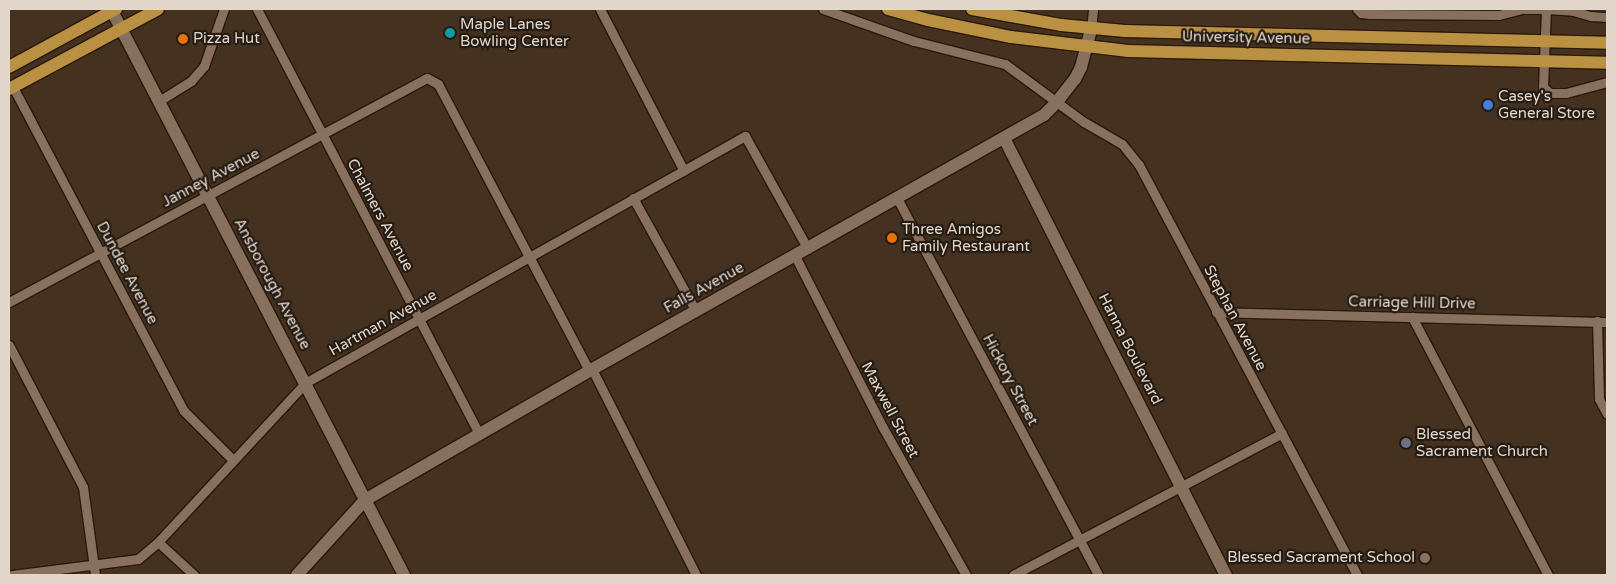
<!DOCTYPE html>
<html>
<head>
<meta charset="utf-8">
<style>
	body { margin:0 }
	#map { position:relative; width:1616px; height:584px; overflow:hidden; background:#44311f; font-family:"Varela Round",sans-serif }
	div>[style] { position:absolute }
	.roads { filter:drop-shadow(1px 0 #2a1807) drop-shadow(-1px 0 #2a1807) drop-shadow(0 1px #2a1807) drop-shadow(0 -1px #2a1807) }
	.street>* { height:9px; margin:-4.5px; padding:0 4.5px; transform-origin:4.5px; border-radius:4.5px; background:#87705d }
	.secondary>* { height:12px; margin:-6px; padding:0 6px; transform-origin:6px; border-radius:6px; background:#87705d }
	.primary>* { height:12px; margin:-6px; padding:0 6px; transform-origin:6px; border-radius:6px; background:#ba9042 }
	.dots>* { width:14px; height:14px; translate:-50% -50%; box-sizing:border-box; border:2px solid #241b13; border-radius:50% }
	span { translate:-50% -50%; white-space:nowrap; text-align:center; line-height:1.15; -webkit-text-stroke:4.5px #241b13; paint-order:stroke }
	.poi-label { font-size:15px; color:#e3d7cc }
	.left { translate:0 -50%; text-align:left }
	.right { translate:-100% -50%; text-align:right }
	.street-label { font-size:15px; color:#e3d7cc }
	.frame { position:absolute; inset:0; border:10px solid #e3d7cc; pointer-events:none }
</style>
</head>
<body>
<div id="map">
	<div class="roads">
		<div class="street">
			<div style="left:257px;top:9px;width:479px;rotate:62.4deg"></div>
			<div style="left:600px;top:9px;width:182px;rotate:62.6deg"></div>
			<div style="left:823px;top:9px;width:96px;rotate:19.4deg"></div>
			<div style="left:914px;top:41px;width:94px;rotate:14.2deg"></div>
			<div style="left:1005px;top:64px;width:98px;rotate:36.3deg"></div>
			<div style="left:1084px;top:122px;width:44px;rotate:30.1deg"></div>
			<div style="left:1122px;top:144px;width:27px;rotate:51deg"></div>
			<div style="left:1139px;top:165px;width:464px;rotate:62deg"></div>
			<div style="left:1357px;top:9px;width:6px;rotate:45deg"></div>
			<div style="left:1361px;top:13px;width:9px;rotate:6deg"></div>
			<div style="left:1370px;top:14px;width:129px;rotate:0.4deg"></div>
			<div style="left:1499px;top:15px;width:24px;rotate:-15deg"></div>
			<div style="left:1522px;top:9px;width:24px"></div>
			<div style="left:1546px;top:9px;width:27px;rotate:4deg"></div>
			<div style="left:1573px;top:11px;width:19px;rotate:16deg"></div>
			<div style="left:1591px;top:16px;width:16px;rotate:4deg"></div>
			<div style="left:1546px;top:9px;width:78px;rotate:92.2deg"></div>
			<div style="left:1543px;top:87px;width:9px;rotate:41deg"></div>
			<div style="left:1550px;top:93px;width:16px"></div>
			<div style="left:1566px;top:93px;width:42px;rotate:-15deg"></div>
			<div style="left:1091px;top:29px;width:20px;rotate:-84deg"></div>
			<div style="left:13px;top:87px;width:366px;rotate:62.2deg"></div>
			<div style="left:184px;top:411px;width:69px;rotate:45deg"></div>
			<div style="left:159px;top:101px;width:38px;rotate:-32deg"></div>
			<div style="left:191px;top:81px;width:20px;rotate:-49deg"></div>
			<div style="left:204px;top:66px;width:60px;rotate:-70.7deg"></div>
			<div style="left:633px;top:198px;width:129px;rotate:60.9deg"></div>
			<div style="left:897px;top:198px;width:427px;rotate:61.9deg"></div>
			<div style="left:795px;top:256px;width:191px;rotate:62.9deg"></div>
			<div style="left:882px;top:426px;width:171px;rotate:60.6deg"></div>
			<div style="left:9px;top:302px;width:474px;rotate:-28.2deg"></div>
			<div style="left:427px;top:78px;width:13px;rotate:29deg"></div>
			<div style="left:438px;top:84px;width:324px;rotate:62.2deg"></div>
			<div style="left:1216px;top:312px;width:391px;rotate:1.5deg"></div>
			<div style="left:1412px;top:317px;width:292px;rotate:62.2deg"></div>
			<div style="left:1597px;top:321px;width:78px;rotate:88.5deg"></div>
			<div style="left:1599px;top:399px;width:17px;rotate:62deg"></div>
			<div style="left:9px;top:345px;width:160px;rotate:62.5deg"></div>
			<div style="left:83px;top:487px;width:89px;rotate:82.2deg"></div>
			<div style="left:592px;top:369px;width:231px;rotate:63.2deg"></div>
			<div style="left:158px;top:542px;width:49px;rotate:42.5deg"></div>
			<div style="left:12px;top:575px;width:127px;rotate:-7.2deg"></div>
			<div style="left:138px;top:559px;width:26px;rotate:-40deg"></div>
			<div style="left:158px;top:542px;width:217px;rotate:-47.2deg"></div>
			<div style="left:305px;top:383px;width:505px;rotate:-29.31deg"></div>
			<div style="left:745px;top:136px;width:129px;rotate:60.9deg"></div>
			<div style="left:1013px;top:575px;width:304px;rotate:-27.8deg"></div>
		</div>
		<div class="secondary">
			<div style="left:111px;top:9px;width:637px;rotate:62.63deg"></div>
			<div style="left:1004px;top:138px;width:490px;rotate:63.1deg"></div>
			<div style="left:297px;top:575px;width:101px;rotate:-47.8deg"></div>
			<div style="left:365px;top:500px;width:258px;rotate:-29.9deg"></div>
			<div style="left:589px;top:371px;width:522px;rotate:-29.36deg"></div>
			<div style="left:1044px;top:115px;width:17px;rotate:-45deg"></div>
			<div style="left:1056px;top:103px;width:31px;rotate:-52deg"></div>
			<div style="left:1075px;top:79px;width:13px;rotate:-63deg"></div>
			<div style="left:1081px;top:67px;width:39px;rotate:-75deg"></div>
		</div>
		<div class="primary">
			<div style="left:888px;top:9px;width:41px;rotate:15.4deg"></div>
			<div style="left:928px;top:20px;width:85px;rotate:11.6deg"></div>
			<div style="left:1011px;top:37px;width:118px;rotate:6.8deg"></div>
			<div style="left:1128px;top:51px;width:479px;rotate:1.4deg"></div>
			<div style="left:972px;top:9px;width:90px;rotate:10.2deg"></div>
			<div style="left:1061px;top:25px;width:64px;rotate:5.4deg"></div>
			<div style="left:1125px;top:31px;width:482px;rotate:1.4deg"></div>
			<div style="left:9px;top:67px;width:122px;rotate:-28.5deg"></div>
			<div style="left:9px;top:89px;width:169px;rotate:-28.2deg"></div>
		</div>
	</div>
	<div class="dots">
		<div style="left:450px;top:33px;background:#0f9aa8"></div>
		<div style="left:183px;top:39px;background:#e8710a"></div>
		<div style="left:1488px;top:105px;background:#3f7fe0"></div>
		<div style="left:892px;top:238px;background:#e8710a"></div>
		<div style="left:1406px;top:443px;background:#6b7280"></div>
		<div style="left:1425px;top:558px;background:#8d6e63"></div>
	</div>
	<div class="poi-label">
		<span class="left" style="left:460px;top:33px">Maple Lanes<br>Bowling Center</span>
		<span class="left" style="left:193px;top:39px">Pizza Hut</span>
		<span class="left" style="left:1498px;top:105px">Casey's<br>General Store</span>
		<span class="left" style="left:902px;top:238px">Three Amigos<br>Family Restaurant</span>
		<span class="left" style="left:1416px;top:443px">Blessed<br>Sacrament Church</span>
		<span class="right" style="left:1415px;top:558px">Blessed Sacrament School</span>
	</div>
	<div class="street-label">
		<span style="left:1246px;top:38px;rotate:1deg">University Avenue</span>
		<span style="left:211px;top:178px;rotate:-28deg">Janney Avenue</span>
		<span style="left:380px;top:215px;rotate:62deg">Chalmers Avenue</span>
		<span style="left:127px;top:273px;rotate:62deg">Dundee Avenue</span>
		<span style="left:272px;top:284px;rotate:62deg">Ansborough Avenue</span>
		<span style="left:704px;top:288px;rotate:-29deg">Falls Avenue</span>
		<span style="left:1412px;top:303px;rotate:1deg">Carriage Hill Drive</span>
		<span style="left:1235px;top:318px;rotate:62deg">Stephan Avenue</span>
		<span style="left:383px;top:323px;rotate:-29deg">Hartman Avenue</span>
		<span style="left:1130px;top:349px;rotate:63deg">Hanna Boulevard</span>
		<span style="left:1010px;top:380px;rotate:62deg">Hickory Street</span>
		<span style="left:890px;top:410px;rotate:62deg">Maxwell Street</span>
	</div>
	<div class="frame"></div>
</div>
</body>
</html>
